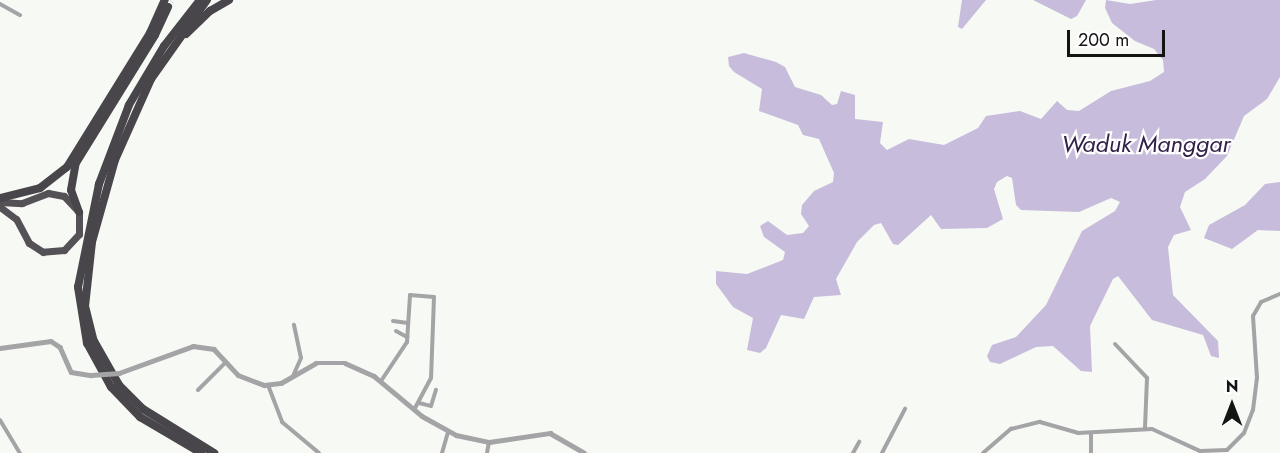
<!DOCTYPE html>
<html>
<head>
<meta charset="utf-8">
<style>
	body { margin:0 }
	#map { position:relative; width:1280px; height:453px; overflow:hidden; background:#f7faf4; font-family:Jost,sans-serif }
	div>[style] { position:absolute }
	.water>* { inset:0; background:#c7bcdb }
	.motorway-tunnel>* { height:8px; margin-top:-4px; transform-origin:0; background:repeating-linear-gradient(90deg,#d5d8d2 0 8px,transparent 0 12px) }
	.minor>* { height:4px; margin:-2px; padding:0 2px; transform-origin:2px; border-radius:2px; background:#a4a3a6 }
	.tertiary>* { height:4.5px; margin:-2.25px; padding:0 2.25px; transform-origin:2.25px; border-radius:2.25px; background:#a4a3a6 }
	.trunk>* { height:7px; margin:-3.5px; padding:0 3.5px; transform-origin:3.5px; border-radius:3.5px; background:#545256 }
	.motorway>* { height:8px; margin:-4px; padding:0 4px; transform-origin:4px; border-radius:4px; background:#48464b }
	.tertiary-bridge>* { height:4.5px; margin:-2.25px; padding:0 2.25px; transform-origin:2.25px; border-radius:2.25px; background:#a4a3a6 }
	span { translate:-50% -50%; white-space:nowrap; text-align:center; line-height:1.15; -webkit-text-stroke:4.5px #fff; paint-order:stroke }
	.water-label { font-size:24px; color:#33214a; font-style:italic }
	.north { position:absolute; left:1202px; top:375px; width:60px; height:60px; -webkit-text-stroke:4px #fff; paint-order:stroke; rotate:0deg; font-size:16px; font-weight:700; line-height:24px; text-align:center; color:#141513 }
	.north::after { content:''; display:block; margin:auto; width:21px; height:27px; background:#141513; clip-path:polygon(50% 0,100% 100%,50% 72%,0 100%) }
	.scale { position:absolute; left:1067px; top:30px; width:98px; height:27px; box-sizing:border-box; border:3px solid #141513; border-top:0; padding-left:8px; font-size:18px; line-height:21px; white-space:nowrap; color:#141513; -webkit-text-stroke:4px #fff; paint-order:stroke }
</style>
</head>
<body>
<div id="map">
	<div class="water">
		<div style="clip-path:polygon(962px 0,986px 0,962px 29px,958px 27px)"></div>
		<div style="clip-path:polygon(1033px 0,1086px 0,1077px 16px,1071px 19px)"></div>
		<div style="clip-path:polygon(1106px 0,1130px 4px,1156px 0,1280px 0,1280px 77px,1267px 99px,1244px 116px,1227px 156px,1205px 179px,1185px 192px,1180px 207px,1191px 230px,1174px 235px,1168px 247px,1173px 295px,1218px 341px,1219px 358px,1211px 356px,1203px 335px,1152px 320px,1118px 276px,1113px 279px,1090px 326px,1092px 372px,1081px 371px,1053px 346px,1036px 347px,1000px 364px,990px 362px,987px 356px,992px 345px,1016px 337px,1046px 305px,1082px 231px,1115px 211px,1120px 202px,1111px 198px,1079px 212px,1021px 210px,1016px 205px,1012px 178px,1007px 176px,997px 182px,994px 189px,1003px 219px,987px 228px,941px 229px,931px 215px,898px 245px,893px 244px,881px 223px,874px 225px,857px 242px,836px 279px,841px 295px,814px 297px,804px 319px,781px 315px,766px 348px,760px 353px,747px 350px,753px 318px,733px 307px,716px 284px,716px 271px,747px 274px,783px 260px,785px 252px,764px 237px,760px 226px,768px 221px,787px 235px,803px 233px,809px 226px,801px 214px,802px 205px,814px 191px,833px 182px,834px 173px,819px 139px,803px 135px,798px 125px,759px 111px,762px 89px,734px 72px,729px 66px,728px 57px,744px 53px,776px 62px,785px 67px,795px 87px,821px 95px,832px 105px,837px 104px,841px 91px,855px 95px,855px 119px,883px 122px,880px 143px,887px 150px,909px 139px,944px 145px,978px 128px,986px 116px,1020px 111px,1041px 119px,1057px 101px,1067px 110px,1079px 111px,1111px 91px,1150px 81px,1164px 72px,1163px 60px,1154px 49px,1135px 41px,1112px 23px,1105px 8px)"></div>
		<div style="clip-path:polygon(1280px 182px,1280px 231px,1258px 230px,1232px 249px,1204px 238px,1209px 225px,1245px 205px,1265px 184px)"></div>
	</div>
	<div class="motorway-tunnel">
		<div style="left:170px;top:1px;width:1px;rotate:-45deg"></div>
	</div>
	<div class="minor">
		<div style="left:0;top:4px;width:23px;rotate:29deg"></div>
		<div style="left:393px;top:321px;width:15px;rotate:8deg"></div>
		<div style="left:396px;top:331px;width:13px;rotate:29deg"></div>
		<div style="left:1115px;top:344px;width:47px;rotate:46.7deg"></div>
		<div style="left:1147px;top:378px;width:50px;rotate:92.3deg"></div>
		<div style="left:293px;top:376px;width:20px;rotate:-66deg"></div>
		<div style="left:301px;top:358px;width:34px;rotate:-102deg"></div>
		<div style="left:381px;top:381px;width:47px;rotate:-56.3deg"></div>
		<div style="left:407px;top:342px;width:47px;rotate:-86.3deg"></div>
		<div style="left:410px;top:295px;width:24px;rotate:5deg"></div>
		<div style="left:434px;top:297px;width:81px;rotate:92.1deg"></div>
		<div style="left:431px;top:378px;width:36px;rotate:118deg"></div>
		<div style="left:268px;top:385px;width:40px;rotate:69deg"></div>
		<div style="left:282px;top:422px;width:48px;rotate:40deg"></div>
		<div style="left:198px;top:390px;width:38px;rotate:-45deg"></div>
		<div style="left:419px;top:403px;width:12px;rotate:14deg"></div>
		<div style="left:431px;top:406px;width:17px;rotate:-73deg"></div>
		<div style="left:0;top:420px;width:39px;rotate:59deg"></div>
		<div style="left:442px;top:453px;width:22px;rotate:-74deg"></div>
		<div style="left:487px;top:453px;width:11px;rotate:-80deg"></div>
		<div style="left:853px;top:453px;width:13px;rotate:-61deg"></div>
		<div style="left:882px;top:453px;width:50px;rotate:-62.4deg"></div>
		<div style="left:983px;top:453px;width:37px;rotate:-41deg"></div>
		<div style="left:1011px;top:429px;width:30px;rotate:-14deg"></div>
		<div style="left:1040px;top:422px;width:40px;rotate:16deg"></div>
		<div style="left:1078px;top:433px;width:74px;rotate:-3.1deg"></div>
		<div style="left:1152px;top:429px;width:53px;rotate:24.6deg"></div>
		<div style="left:1200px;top:451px;width:27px;rotate:-2deg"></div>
		<div style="left:1227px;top:450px;width:24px;rotate:-45deg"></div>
		<div style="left:1244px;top:433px;width:25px;rotate:-69deg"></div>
		<div style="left:1253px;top:410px;width:32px;rotate:-83deg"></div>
		<div style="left:1257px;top:378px;width:62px;rotate:-93.7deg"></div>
		<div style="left:1253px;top:316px;width:16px;rotate:-60deg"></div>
		<div style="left:1261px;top:302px;width:21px;rotate:-23deg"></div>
		<div style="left:1091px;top:453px;width:20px;rotate:-90deg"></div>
	</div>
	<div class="tertiary">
		<div style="left:0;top:348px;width:51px;rotate:-7.8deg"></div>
		<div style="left:51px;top:341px;width:11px;rotate:34deg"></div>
		<div style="left:60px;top:347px;width:27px;rotate:66deg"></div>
		<div style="left:71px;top:372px;width:20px;rotate:9deg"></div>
		<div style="left:119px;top:373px;width:79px;rotate:-20deg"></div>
		<div style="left:193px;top:346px;width:21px;rotate:8deg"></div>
		<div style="left:214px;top:349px;width:35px;rotate:47deg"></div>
		<div style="left:238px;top:375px;width:28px;rotate:21deg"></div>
		<div style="left:264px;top:385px;width:17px;rotate:-7deg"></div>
		<div style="left:281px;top:383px;width:40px;rotate:-29.7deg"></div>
		<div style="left:316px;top:363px;width:29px"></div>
		<div style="left:345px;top:363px;width:32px;rotate:24deg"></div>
		<div style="left:374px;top:376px;width:62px;rotate:39.8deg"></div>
		<div style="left:422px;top:416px;width:39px;rotate:29deg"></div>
		<div style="left:456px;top:435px;width:34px;rotate:12deg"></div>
		<div style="left:489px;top:442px;width:62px;rotate:-8.4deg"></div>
		<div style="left:550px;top:433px;width:39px;rotate:30deg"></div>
	</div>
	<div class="trunk">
		<div style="left:0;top:202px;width:22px;rotate:3deg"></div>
		<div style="left:22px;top:203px;width:28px;rotate:-21deg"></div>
		<div style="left:48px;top:193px;width:16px;rotate:11deg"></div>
		<div style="left:64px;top:196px;width:22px;rotate:47deg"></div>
		<div style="left:79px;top:212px;width:22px;rotate:90deg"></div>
		<div style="left:79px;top:234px;width:22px;rotate:133deg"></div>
		<div style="left:64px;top:250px;width:21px;rotate:175deg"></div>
		<div style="left:43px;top:252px;width:17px;rotate:-147deg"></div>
		<div style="left:29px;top:243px;width:27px;rotate:-118deg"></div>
		<div style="left:16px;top:219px;width:20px;rotate:-143deg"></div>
	</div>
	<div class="motorway">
		<div style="left:200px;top:0;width:58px;rotate:128deg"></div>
		<div style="left:164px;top:46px;width:69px;rotate:120.7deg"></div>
		<div style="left:129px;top:105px;width:85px;rotate:110.8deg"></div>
		<div style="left:99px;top:184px;width:105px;rotate:101.5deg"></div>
		<div style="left:78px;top:287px;width:57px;rotate:80.9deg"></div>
		<div style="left:87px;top:343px;width:50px;rotate:61.4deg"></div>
		<div style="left:111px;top:387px;width:42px;rotate:46deg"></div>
		<div style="left:140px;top:417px;width:71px;rotate:30.5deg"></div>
		<div style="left:207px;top:0;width:97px;rotate:125.3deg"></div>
		<div style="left:151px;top:79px;width:89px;rotate:114deg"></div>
		<div style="left:115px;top:160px;width:85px;rotate:105.7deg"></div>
		<div style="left:92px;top:242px;width:64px;rotate:96.2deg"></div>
		<div style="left:85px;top:306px;width:36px;rotate:76deg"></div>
		<div style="left:94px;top:341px;width:51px;rotate:60.4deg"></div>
		<div style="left:119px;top:385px;width:34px;rotate:45deg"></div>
		<div style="left:143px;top:409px;width:84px;rotate:31.8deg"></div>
		<div style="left:186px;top:34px;width:33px;rotate:-44deg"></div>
		<div style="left:210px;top:11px;width:22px;rotate:-30deg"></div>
		<div style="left:0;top:198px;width:41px;rotate:-14deg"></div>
		<div style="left:40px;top:188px;width:34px;rotate:-38deg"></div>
		<div style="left:67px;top:167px;width:158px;rotate:-58.2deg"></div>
		<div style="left:150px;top:33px;width:36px;rotate:-66deg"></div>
		<div style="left:79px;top:212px;width:23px;rotate:-110deg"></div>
		<div style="left:71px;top:190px;width:27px;rotate:-80deg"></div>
		<div style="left:76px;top:163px;width:150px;rotate:-58.3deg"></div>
		<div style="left:155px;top:35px;width:31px;rotate:-65deg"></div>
	</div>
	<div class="tertiary-bridge">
		<div style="left:91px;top:375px;width:28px;rotate:-4deg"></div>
	</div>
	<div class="water-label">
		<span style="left:1146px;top:144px">Waduk Manggar</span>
	</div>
	<div class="north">N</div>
	<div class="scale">200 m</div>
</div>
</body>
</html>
